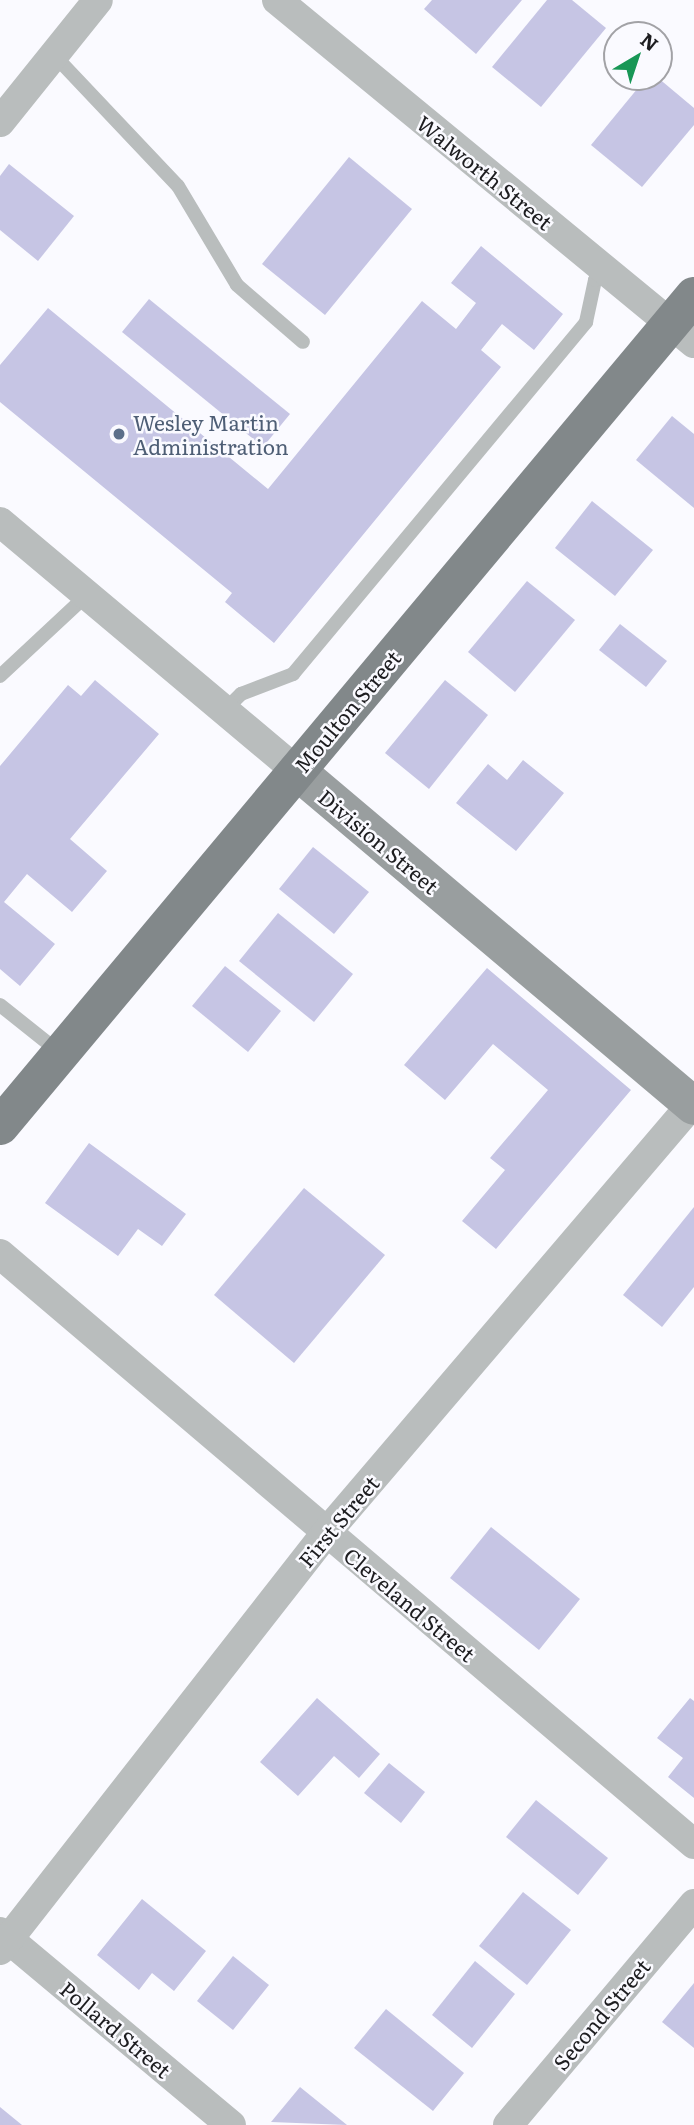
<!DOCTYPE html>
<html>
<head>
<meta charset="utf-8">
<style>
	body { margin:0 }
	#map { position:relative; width:694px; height:2125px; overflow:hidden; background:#fafaff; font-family:Literata,serif }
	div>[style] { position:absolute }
	.building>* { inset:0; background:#c6c5e4 }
	.lane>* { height:14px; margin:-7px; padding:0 7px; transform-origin:7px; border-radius:7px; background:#b9bdbd }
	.street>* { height:30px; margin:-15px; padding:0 15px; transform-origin:15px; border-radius:15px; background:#b9bdbd }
	.secondary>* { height:38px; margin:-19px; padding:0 19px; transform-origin:19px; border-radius:19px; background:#999e9f }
	.primary>* { height:38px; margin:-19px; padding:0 19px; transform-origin:19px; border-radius:19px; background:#82888a }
	.dots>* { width:19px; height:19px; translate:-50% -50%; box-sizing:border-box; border:4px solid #fafaff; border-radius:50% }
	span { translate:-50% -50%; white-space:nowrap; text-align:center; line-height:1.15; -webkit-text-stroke:5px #fafaff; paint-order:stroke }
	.street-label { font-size:21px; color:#1d1d20 }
	.service-label { font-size:21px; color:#4e5e75 }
	.left { translate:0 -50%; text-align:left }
	.north { position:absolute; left:603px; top:21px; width:70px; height:70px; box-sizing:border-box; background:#fafaff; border:2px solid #a2a2a6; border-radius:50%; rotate:39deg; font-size:19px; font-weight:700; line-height:28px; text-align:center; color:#1d1d20 }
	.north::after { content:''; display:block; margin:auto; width:24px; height:32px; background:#189756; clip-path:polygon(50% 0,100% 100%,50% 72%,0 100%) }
</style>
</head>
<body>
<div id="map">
	<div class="building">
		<div style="clip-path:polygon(432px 0,522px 0,476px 54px,424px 9px)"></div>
		<div style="clip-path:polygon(547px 0,572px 0,606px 28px,541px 107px,492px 67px)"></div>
		<div style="clip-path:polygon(647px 77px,657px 77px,694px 108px,694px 125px,642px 187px,591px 145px)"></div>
		<div style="clip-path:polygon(349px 157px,412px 209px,325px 315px,262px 264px)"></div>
		<div style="clip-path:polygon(9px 164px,74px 216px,38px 261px,0 230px,0 176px)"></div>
		<div style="clip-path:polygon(481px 246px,563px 314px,534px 350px,502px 324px,481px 350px,501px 367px,274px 643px,225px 602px,232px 593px,0 402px,0 365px,48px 308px,268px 489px,422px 301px,456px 329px,476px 303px,451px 283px)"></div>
		<div style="clip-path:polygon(149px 299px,290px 414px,263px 447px,122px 332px)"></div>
		<div style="clip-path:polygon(672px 416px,694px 434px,694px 508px,636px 460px)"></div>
		<div style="clip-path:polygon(592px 501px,653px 550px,615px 596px,555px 548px)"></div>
		<div style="clip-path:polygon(527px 581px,575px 620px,515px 692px,468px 652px)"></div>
		<div style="clip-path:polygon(620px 624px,667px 661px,646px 687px,599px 650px)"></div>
		<div style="clip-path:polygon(95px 680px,159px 734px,70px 839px,107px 871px,72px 912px,27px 874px,4px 902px,55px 944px,20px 986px,0 969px,0 766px,68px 685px,81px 696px)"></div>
		<div style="clip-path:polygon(445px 680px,488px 715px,429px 789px,385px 753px)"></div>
		<div style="clip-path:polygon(523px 760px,564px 793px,516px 851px,456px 803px,488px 764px,507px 780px)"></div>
		<div style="clip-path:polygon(313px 847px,369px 892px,334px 934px,279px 889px)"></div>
		<div style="clip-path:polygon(278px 913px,353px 974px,314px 1022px,239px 961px)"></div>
		<div style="clip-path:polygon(225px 966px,281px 1011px,248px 1052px,192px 1006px)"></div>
		<div style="clip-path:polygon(487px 968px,631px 1090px,496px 1249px,462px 1221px,505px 1170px,490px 1158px,548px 1090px,493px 1044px,445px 1100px,404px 1065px)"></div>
		<div style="clip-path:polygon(89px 1143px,186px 1214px,162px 1246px,138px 1229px,118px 1256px,45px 1203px)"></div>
		<div style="clip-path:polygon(304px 1188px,385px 1255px,294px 1363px,214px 1295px)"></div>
		<div style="clip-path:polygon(694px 1207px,694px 1287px,662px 1327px,623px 1295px)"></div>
		<div style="clip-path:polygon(491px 1527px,580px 1599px,539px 1650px,450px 1578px)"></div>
		<div style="clip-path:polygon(317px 1698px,380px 1754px,359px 1778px,334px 1756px,298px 1796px,260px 1762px)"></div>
		<div style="clip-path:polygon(690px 1698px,694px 1701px,694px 1798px,668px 1777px,683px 1758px,657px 1738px)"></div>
		<div style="clip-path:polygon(389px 1763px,425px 1792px,401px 1823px,364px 1793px)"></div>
		<div style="clip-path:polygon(536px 1800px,608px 1858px,578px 1895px,506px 1837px)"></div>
		<div style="clip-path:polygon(523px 1892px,571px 1930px,527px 1985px,479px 1946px)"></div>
		<div style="clip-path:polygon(142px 1899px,206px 1951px,174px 1991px,152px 1973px,139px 1990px,97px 1955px)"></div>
		<div style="clip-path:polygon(233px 1956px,269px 1985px,233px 2030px,197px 2001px)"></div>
		<div style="clip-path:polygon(475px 1961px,515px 1994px,472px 2048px,432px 2015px)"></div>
		<div style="clip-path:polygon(694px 1983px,694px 2048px,662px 2022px)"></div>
		<div style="clip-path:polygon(386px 2009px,464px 2073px,433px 2111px,354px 2048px)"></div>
		<div style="clip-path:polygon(300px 2087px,347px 2125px,271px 2122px)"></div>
		<div style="clip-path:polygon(0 2107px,22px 2125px,0 2125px)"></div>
	</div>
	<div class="lane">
		<div style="left:54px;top:55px;width:180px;rotate:46.6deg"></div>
		<div style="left:178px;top:186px;width:115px;rotate:59.2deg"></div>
		<div style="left:237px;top:285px;width:87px;rotate:40.8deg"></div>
		<div style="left:0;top:676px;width:119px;rotate:-43deg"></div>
		<div style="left:225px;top:710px;width:23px;rotate:-45deg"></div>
		<div style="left:241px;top:694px;width:56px;rotate:-21deg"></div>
		<div style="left:293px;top:674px;width:458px;rotate:-50.2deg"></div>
		<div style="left:586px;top:322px;width:43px;rotate:-77.9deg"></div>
		<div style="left:595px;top:280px;width:14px;rotate:-51deg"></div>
		<div style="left:0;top:1005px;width:75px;rotate:38.5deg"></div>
	</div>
	<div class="street">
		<div style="left:277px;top:0;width:540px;rotate:39.44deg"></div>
		<div style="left:0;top:122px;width:156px;rotate:-51.2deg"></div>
		<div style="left:0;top:522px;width:388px;rotate:40deg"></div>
		<div style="left:0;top:1254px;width:911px;rotate:40.37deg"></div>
		<div style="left:0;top:1932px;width:301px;rotate:39.9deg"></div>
		<div style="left:0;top:1950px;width:529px;rotate:-51.98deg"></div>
		<div style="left:326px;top:1533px;width:564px;rotate:-49.53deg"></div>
		<div style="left:508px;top:2125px;width:289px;rotate:-49.9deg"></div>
	</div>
	<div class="secondary">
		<div style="left:297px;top:771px;width:519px;rotate:40.16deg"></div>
	</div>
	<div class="primary">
		<div style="left:0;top:1126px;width:1082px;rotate:-50.1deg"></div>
	</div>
	<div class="dots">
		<div style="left:119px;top:434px;background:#5c6f8a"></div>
	</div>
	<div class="street-label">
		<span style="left:485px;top:172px;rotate:39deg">Walworth Street</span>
		<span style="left:347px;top:711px;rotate:-50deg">Moulton Street</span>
		<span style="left:379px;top:841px;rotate:40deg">Division Street</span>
		<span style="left:338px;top:1521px;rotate:-50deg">First Street</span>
		<span style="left:410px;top:1604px;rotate:40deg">Cleveland Street</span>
		<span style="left:601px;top:2014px;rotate:-50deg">Second Street</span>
		<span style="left:116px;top:2029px;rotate:40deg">Pollard Street</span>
	</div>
	<div class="service-label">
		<span class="left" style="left:133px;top:434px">Wesley Martin<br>Administration</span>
	</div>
	<div class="north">N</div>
</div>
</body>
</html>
